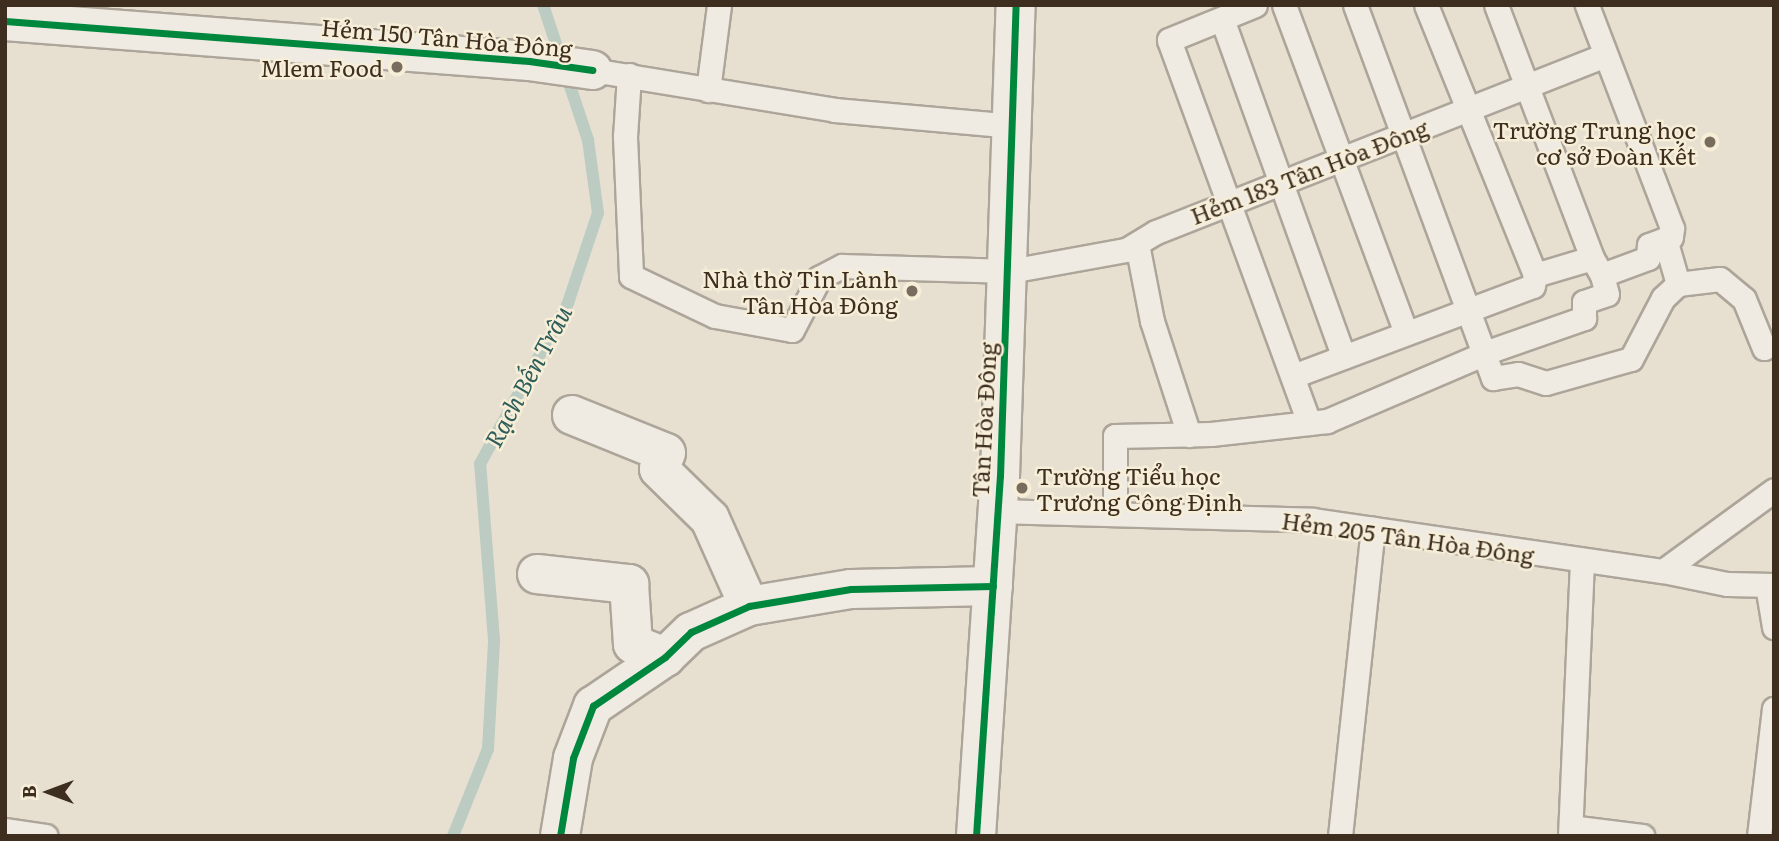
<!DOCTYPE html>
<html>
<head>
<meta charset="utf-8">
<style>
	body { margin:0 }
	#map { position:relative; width:1779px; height:841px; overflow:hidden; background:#e7e0d1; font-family:Literata,serif }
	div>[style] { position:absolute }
	.stream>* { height:12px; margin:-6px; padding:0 6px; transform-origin:6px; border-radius:6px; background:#bcccc2 }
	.roads { filter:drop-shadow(2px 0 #ada599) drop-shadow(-2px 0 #ada599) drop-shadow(0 2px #ada599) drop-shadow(0 -2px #ada599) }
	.service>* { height:23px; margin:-11.5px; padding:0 11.5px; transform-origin:11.5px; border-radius:11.5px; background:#efebe3 }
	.minor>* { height:38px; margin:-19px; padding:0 19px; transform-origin:19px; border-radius:19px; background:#efebe3 }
	.tertiary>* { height:38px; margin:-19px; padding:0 19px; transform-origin:19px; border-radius:19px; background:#efebe3 }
	.cycleway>* { height:7px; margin:-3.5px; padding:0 3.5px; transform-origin:3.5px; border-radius:3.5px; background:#00873e }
	.dots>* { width:19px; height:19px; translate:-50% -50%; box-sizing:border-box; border:4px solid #f7eed8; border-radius:50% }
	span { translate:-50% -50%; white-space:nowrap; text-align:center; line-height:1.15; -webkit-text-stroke:5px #f7eed8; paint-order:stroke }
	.street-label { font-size:23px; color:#3d2e20 }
	.poi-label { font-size:23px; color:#3d2e20 }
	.right { translate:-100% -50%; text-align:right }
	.left { translate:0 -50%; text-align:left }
	.water-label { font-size:24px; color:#2f5d5a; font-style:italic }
	.frame { position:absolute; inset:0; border:7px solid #3d2e20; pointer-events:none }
	.north { position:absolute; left:14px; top:757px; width:70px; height:70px; -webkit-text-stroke:5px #f7eed8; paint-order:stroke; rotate:270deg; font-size:19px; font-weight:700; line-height:28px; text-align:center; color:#3d2e20 }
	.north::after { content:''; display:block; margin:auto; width:24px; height:32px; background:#3d2e20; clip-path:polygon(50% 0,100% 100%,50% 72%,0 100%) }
</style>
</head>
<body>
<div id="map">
	<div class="stream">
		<div style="left:453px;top:836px;width:94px;rotate:-68.1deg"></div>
		<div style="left:488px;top:749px;width:109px;rotate:-86.8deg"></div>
		<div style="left:494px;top:640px;width:177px;rotate:-94.5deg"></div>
		<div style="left:480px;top:464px;width:183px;rotate:-61.3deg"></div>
		<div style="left:568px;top:303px;width:95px;rotate:-71.6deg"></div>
		<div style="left:598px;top:213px;width:74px;rotate:-97.8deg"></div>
		<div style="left:588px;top:140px;width:142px;rotate:-108.4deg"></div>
	</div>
	<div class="roads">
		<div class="service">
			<div style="left:1255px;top:5px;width:93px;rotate:157.9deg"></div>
			<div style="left:1169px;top:40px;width:408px;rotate:69.9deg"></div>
			<div style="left:1284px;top:5px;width:350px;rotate:69.6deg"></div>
			<div style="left:1355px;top:5px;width:398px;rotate:69.7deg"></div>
			<div style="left:1493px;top:378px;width:25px;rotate:-9deg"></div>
			<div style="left:1518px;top:374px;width:29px;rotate:18deg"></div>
			<div style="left:1546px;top:383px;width:88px;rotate:-15.8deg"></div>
			<div style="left:1631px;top:359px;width:69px;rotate:-62.3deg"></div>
			<div style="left:1663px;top:298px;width:21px;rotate:-43deg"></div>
			<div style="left:1678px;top:284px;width:42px;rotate:-6.8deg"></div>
			<div style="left:1720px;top:279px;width:31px;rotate:40deg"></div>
			<div style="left:1744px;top:299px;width:53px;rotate:67.8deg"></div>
			<div style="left:1426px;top:5px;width:291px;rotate:68deg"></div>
			<div style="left:1496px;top:5px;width:271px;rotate:69.2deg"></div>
			<div style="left:1222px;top:19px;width:359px;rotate:70.2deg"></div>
			<div style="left:592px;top:70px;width:246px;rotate:9.3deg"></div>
			<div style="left:835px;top:110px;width:179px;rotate:5.1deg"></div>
			<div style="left:629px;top:75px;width:62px;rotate:93.7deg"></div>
			<div style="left:625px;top:137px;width:139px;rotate:87.5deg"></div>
			<div style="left:631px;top:276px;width:93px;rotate:25.5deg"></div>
			<div style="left:715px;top:316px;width:78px;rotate:10.3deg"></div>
			<div style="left:792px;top:330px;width:59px;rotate:-62.6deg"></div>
			<div style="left:819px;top:278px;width:26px;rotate:-28deg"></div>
			<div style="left:842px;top:266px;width:168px;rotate:1.7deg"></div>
			<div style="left:1010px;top:271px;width:118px;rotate:-10.3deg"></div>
			<div style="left:1126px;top:250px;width:35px;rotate:-31deg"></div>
			<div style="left:1156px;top:232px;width:483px;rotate:-21.5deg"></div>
			<div style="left:708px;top:90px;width:86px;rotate:-82.6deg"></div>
			<div style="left:1665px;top:239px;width:47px;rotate:73.9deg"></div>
			<div style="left:1137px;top:244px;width:78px;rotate:79deg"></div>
			<div style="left:1152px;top:321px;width:120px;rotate:72deg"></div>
			<div style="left:1293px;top:376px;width:256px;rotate:-20.6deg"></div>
			<div style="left:1533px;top:286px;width:11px;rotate:-80deg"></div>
			<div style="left:1535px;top:275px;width:59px;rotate:-16.6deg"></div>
			<div style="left:1592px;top:258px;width:20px;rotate:60deg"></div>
			<div style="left:998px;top:511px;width:314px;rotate:1.6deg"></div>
			<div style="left:1312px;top:520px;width:355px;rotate:8.3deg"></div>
			<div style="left:1663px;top:571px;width:65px;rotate:11.5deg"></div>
			<div style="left:1727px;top:584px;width:47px;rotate:1.2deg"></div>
			<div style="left:1115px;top:514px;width:78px;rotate:-90deg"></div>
			<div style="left:1115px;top:436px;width:96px;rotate:-1.2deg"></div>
			<div style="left:1211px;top:434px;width:117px;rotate:-6.4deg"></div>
			<div style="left:1327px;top:421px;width:177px;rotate:-23.2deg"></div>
			<div style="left:1490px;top:351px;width:100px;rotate:-19.3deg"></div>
			<div style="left:1584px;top:318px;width:16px;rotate:-90deg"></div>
			<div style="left:1584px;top:302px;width:24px;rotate:-19deg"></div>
			<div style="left:1607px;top:294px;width:20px;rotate:-105deg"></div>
			<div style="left:1602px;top:275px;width:49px;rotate:-20.3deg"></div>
			<div style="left:1648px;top:258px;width:13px;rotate:-86deg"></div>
			<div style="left:1649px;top:245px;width:23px;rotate:-20deg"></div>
			<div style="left:1671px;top:237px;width:9px;rotate:-84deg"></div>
			<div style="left:1672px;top:228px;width:239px;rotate:-110.9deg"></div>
			<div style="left:1663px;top:571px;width:137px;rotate:-36.1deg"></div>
			<div style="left:1767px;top:585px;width:43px;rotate:80.5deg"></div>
			<div style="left:1571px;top:827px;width:72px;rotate:7.2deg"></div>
			<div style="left:5px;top:830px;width:41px;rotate:8.3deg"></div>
			<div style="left:1340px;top:836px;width:309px;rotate:-83.9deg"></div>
			<div style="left:1570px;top:836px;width:275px;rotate:-87.5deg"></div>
			<div style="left:1759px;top:836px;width:128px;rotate:-83.3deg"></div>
		</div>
		<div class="minor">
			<div style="left:5px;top:21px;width:526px;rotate:4.37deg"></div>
			<div style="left:529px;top:61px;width:64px;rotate:8.1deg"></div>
			<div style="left:572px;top:415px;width:101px;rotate:22deg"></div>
			<div style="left:666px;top:453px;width:17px;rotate:114deg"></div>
			<div style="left:659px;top:469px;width:71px;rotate:44.4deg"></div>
			<div style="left:710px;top:519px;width:95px;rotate:65.9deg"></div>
			<div style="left:537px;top:574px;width:93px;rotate:6.2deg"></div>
			<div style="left:629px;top:584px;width:60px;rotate:86.2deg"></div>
			<div style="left:633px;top:644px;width:35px;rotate:22deg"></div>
			<div style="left:560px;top:836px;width:79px;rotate:-80.5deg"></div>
			<div style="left:573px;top:758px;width:56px;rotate:-69deg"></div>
			<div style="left:593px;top:706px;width:87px;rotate:-34.2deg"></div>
			<div style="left:665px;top:657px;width:36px;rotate:-44deg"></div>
			<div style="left:691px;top:632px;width:64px;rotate:-24.1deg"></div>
			<div style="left:749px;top:606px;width:103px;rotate:-9.5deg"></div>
			<div style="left:851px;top:589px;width:142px;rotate:-1.2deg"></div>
		</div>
		<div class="tertiary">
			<div style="left:976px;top:836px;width:361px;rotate:-86.2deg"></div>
			<div style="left:1000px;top:476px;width:471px;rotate:-88.1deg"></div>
		</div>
	</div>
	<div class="cycleway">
		<div style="left:5px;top:21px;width:526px;rotate:4.37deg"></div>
		<div style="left:529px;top:61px;width:64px;rotate:8.1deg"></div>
		<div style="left:560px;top:836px;width:79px;rotate:-80.5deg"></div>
		<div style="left:573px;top:758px;width:56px;rotate:-69deg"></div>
		<div style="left:593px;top:706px;width:87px;rotate:-34.2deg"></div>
		<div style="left:665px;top:657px;width:36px;rotate:-44deg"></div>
		<div style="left:691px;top:632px;width:64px;rotate:-24.1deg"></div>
		<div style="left:749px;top:606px;width:103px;rotate:-9.5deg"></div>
		<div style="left:851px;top:589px;width:142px;rotate:-1.2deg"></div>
		<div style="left:976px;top:836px;width:361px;rotate:-86.2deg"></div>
		<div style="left:1000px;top:476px;width:471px;rotate:-88.1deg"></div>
	</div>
	<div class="dots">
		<div style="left:397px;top:67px;background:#786c5e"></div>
		<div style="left:1710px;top:142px;background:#786c5e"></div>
		<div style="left:912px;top:291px;background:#786c5e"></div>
		<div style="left:1022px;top:488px;background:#786c5e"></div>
	</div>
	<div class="street-label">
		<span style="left:447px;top:37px;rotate:5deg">Hẻm 150 Tân Hòa Đông</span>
		<span style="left:1309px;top:171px;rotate:-21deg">Hẻm 183 Tân Hòa Đông</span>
		<span style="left:983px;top:420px;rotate:-87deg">Tân Hòa Đông</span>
		<span style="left:1408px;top:537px;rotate:8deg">Hẻm 205 Tân Hòa Đông</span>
	</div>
	<div class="poi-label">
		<span class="right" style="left:383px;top:67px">Mlem Food</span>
		<span class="right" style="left:1696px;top:142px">Trường Trung học<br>cơ sở Đoàn Kết</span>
		<span class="right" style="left:898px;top:291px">Nhà thờ Tin Lành<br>Tân Hòa Đông</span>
		<span class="left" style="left:1036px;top:488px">Trường Tiểu học<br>Trương Công Định</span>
	</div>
	<div class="water-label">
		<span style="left:527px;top:376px;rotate:-62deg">Rạch Bến Trâu</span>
	</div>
	<div class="frame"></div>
	<div class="north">B</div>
</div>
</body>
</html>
